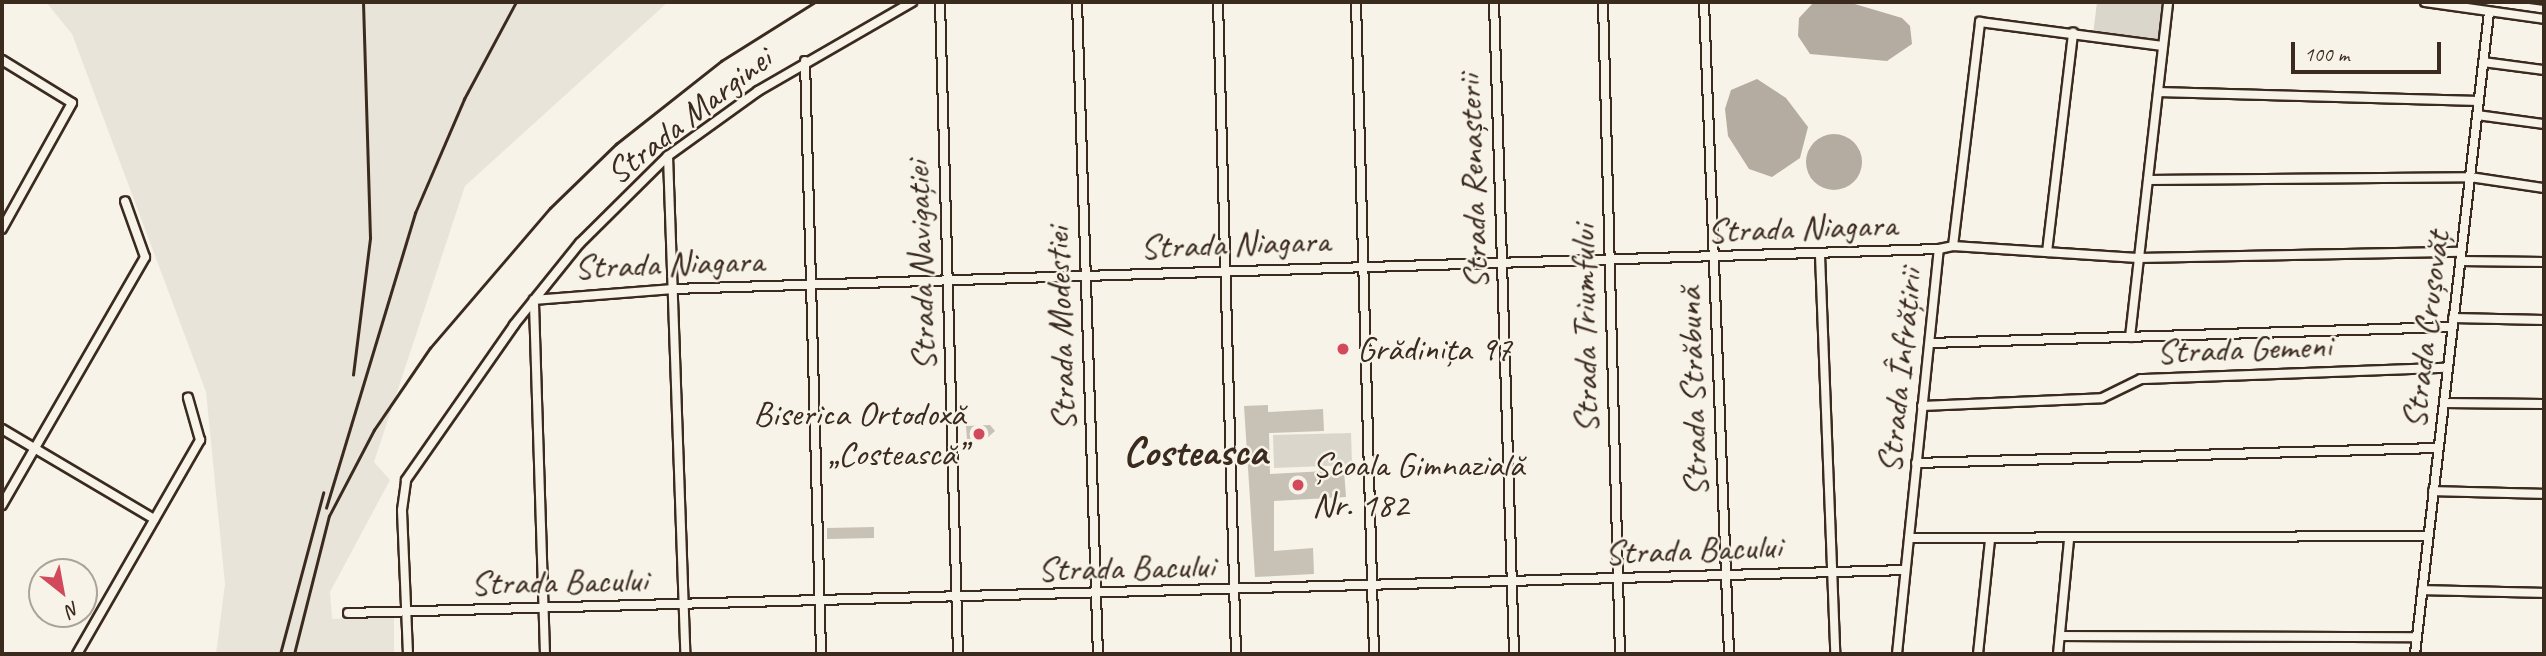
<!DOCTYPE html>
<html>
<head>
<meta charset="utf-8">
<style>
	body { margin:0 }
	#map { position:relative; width:2546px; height:656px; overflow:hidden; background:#f7f3e8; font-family:Caveat,sans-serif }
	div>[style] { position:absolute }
	.built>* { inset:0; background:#e9e4d9 }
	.green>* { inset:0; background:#dbd6cb }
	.water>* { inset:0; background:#b4aca0 }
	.round { border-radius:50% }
	.building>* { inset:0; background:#c8c1b6 }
	.roads { filter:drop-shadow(2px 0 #3b2a1e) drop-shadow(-2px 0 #3b2a1e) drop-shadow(0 2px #3b2a1e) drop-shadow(0 -2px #3b2a1e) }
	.street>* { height:8px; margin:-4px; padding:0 4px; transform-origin:4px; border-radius:4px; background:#f7f3e8 }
	.rail>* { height:2.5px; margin:-1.25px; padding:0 1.25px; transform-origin:1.25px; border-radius:1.25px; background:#3b2a1e }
	.dots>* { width:19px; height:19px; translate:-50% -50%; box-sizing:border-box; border:4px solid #f7f3e8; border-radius:50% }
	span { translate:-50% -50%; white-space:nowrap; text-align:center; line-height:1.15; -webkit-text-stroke:5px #f7f3e8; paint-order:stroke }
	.street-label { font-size:35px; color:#3b2a1e }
	.poi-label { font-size:35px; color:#3b2a1e }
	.left { translate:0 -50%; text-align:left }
	.right { translate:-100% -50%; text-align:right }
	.district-label { font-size:42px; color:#3b2a1e; font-weight:700 }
	.frame { position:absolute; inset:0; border:4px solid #3b2a1e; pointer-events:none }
	.north { position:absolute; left:28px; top:558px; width:70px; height:70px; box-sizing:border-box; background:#f7f3e8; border:2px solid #aca397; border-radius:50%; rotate:149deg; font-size:19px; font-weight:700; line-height:28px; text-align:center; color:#3b2a1e }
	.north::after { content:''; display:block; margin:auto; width:24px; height:32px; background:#d1495b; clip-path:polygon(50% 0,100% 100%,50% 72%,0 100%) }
	.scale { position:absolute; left:2291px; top:42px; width:150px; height:32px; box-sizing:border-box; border:4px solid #3b2a1e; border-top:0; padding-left:9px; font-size:21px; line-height:24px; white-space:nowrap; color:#3b2a1e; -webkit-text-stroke:5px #f7f3e8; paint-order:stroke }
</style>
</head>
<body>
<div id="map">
	<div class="built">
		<div style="clip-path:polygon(46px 2px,668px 2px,465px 186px,374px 462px,390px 480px,330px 592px,332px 619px,394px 616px,394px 654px,216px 654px,225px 584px,206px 392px,72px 34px)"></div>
	</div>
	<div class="green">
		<div style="clip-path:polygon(2097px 2px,2168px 2px,2162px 46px,2093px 35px)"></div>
		<div style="clip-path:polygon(1351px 433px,1352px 465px,1274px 468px,1273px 435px)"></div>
	</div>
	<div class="water">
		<div style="clip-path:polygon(1814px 2px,1848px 2px,1902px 18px,1910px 26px,1912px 44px,1887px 61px,1810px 54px,1798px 36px,1799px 18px)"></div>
		<div style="clip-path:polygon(1757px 79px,1786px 98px,1808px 127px,1800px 158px,1772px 177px,1749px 169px,1728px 136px,1725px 109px,1731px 90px)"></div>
		<div class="round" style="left:1806px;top:134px;width:56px;height:56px"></div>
	</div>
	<div class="building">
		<div style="clip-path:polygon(1268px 405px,1268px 412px,1323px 409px,1324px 431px,1269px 433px,1270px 474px,1344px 470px,1346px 497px,1274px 501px,1274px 551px,1313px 548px,1314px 574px,1255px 577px,1244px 406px)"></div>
		<div style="clip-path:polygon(990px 425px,995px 431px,987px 438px,967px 439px,966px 426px)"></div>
		<div style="clip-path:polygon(874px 527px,874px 538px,827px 539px,827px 528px)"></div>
	</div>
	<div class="roads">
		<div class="street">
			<div style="left:940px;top:2px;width:652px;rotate:88.42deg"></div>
			<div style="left:1077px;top:2px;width:652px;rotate:88.16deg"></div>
			<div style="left:1218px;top:2px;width:652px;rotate:88.42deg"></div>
			<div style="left:1356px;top:2px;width:652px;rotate:88.42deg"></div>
			<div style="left:1494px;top:2px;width:652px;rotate:88.24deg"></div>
			<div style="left:1603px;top:2px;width:652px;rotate:88.51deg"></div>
			<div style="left:1704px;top:2px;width:652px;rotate:87.8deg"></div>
			<div style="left:2425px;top:2px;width:120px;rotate:8.1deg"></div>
			<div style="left:2px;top:60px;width:82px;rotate:31.6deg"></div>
			<div style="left:72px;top:103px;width:144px;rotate:119.1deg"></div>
			<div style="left:805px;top:61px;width:593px;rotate:88.45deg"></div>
			<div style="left:2483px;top:62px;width:62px;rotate:7.5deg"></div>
			<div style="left:2158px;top:92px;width:321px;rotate:1.6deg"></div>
			<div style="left:2477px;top:115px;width:68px;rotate:7.7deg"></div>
			<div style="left:668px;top:156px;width:498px;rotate:88deg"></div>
			<div style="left:2148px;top:180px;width:322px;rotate:-0.5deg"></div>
			<div style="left:2470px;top:177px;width:75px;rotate:8.5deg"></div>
			<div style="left:1953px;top:246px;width:185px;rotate:3.7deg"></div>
			<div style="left:2138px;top:258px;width:323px;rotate:-1.1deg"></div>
			<div style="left:2047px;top:252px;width:221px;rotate:-83.2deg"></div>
			<div style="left:1820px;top:255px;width:399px;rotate:87.8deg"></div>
			<div style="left:2460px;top:261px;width:84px;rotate:0.7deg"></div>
			<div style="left:2453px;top:318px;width:91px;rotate:1.3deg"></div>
			<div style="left:2130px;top:337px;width:337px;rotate:-83.5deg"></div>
			<div style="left:1930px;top:343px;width:522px;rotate:-1.76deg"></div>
			<div style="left:2444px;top:403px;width:100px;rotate:0.6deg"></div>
			<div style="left:1922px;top:406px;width:180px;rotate:-2.5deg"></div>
			<div style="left:2102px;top:398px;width:43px;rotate:-26deg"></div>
			<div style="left:2141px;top:379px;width:307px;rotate:-2.1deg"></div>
			<div style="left:2px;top:429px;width:177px;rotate:30.6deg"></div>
			<div style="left:1916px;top:463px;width:522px;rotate:-1.65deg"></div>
			<div style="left:2433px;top:491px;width:111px;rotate:1.5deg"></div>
			<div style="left:2px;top:505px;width:286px;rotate:-60deg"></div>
			<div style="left:145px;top:257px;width:59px;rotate:-109.7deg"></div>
			<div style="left:1909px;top:538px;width:519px;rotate:-0.22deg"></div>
			<div style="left:2422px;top:590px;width:122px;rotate:1.4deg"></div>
			<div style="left:348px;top:613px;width:1558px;rotate:-1.58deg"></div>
			<div style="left:2060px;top:636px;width:357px;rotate:0.2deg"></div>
			<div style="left:77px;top:654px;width:247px;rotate:-60.1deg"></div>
			<div style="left:200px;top:440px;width:44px;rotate:-105.9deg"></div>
			<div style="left:408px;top:654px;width:144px;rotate:-92.4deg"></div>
			<div style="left:402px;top:510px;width:30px;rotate:-82deg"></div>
			<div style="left:406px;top:480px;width:189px;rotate:-55.1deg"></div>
			<div style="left:514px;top:325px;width:105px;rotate:-51.2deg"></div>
			<div style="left:580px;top:243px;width:124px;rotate:-44.7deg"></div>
			<div style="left:668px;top:156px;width:111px;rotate:-35.8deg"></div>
			<div style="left:758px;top:91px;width:178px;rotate:-30deg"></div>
			<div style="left:545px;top:654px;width:354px;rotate:-91.8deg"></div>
			<div style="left:534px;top:300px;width:139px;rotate:-4.5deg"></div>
			<div style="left:673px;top:289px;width:1267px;rotate:-1.81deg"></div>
			<div style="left:1897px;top:654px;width:407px;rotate:-84.1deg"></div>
			<div style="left:1939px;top:249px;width:14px;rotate:-12deg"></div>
			<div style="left:1953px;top:246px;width:226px;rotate:-83.1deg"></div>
			<div style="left:1980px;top:22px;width:184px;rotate:7.5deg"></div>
			<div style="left:1978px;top:654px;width:115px;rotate:-84deg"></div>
			<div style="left:2058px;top:654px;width:115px;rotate:-84.5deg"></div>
			<div style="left:2415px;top:654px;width:646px;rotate:-83.42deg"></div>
		</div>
	</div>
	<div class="rail">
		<div style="left:2528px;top:2px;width:16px;rotate:7deg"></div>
		<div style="left:353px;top:375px;width:138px;rotate:-82.9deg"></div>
		<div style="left:370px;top:238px;width:236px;rotate:-91.7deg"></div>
		<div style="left:326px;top:508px;width:308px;rotate:-73.2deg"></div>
		<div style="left:415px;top:213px;width:124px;rotate:-66.7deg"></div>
		<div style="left:464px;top:99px;width:110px;rotate:-61.8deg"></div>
		<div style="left:280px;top:654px;width:167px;rotate:-75deg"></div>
		<div style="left:294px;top:654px;width:142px;rotate:-75.8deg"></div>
		<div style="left:329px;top:516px;width:97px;rotate:-62.4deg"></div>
		<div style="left:374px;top:430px;width:99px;rotate:-55.7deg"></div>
		<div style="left:430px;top:348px;width:184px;rotate:-49.4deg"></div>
		<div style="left:550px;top:208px;width:92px;rotate:-44.1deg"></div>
		<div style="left:616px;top:144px;width:134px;rotate:-38.3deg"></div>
		<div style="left:721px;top:61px;width:111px;rotate:-32.1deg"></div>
	</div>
	<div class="dots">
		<div style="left:1343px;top:349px;background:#d1495b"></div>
		<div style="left:979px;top:434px;background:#d1495b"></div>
		<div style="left:1298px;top:485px;background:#d1495b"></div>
	</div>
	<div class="street-label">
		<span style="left:689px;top:116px;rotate:-38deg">Strada Marginei</span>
		<span style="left:1473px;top:182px;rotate:-92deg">Strada Renașterii</span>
		<span style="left:1802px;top:228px;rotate:-2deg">Strada Niagara</span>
		<span style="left:1235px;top:244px;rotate:-2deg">Strada Niagara</span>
		<span style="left:669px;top:264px;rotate:-2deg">Strada Niagara</span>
		<span style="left:921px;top:266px;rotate:-92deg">Strada Navigației</span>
		<span style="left:1061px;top:329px;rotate:-92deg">Strada Modestiei</span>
		<span style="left:1585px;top:329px;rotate:-91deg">Strada Triumfului</span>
		<span style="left:2426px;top:330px;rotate:-83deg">Strada Crușovăț</span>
		<span style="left:2244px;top:349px;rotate:-2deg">Strada Gemeni</span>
		<span style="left:1900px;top:371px;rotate:-84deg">Strada Înfrățirii</span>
		<span style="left:1693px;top:392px;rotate:-92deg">Strada Străbună</span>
		<span style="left:1693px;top:550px;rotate:-2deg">Strada Bacului</span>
		<span style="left:1126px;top:568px;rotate:-1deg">Strada Bacului</span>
		<span style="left:559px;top:582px;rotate:-1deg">Strada Bacului</span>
	</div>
	<div class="poi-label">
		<span class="left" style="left:1357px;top:349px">Grădinița 97</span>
		<span class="right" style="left:965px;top:434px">Biserica Ortodoxă<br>„Costească”</span>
		<span class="left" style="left:1312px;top:485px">Școala Gimnazială<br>Nr. 182</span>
	</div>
	<div class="district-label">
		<span style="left:1195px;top:452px">Costeasca</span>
	</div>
	<div class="frame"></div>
	<div class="north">N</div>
	<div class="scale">100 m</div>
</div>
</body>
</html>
